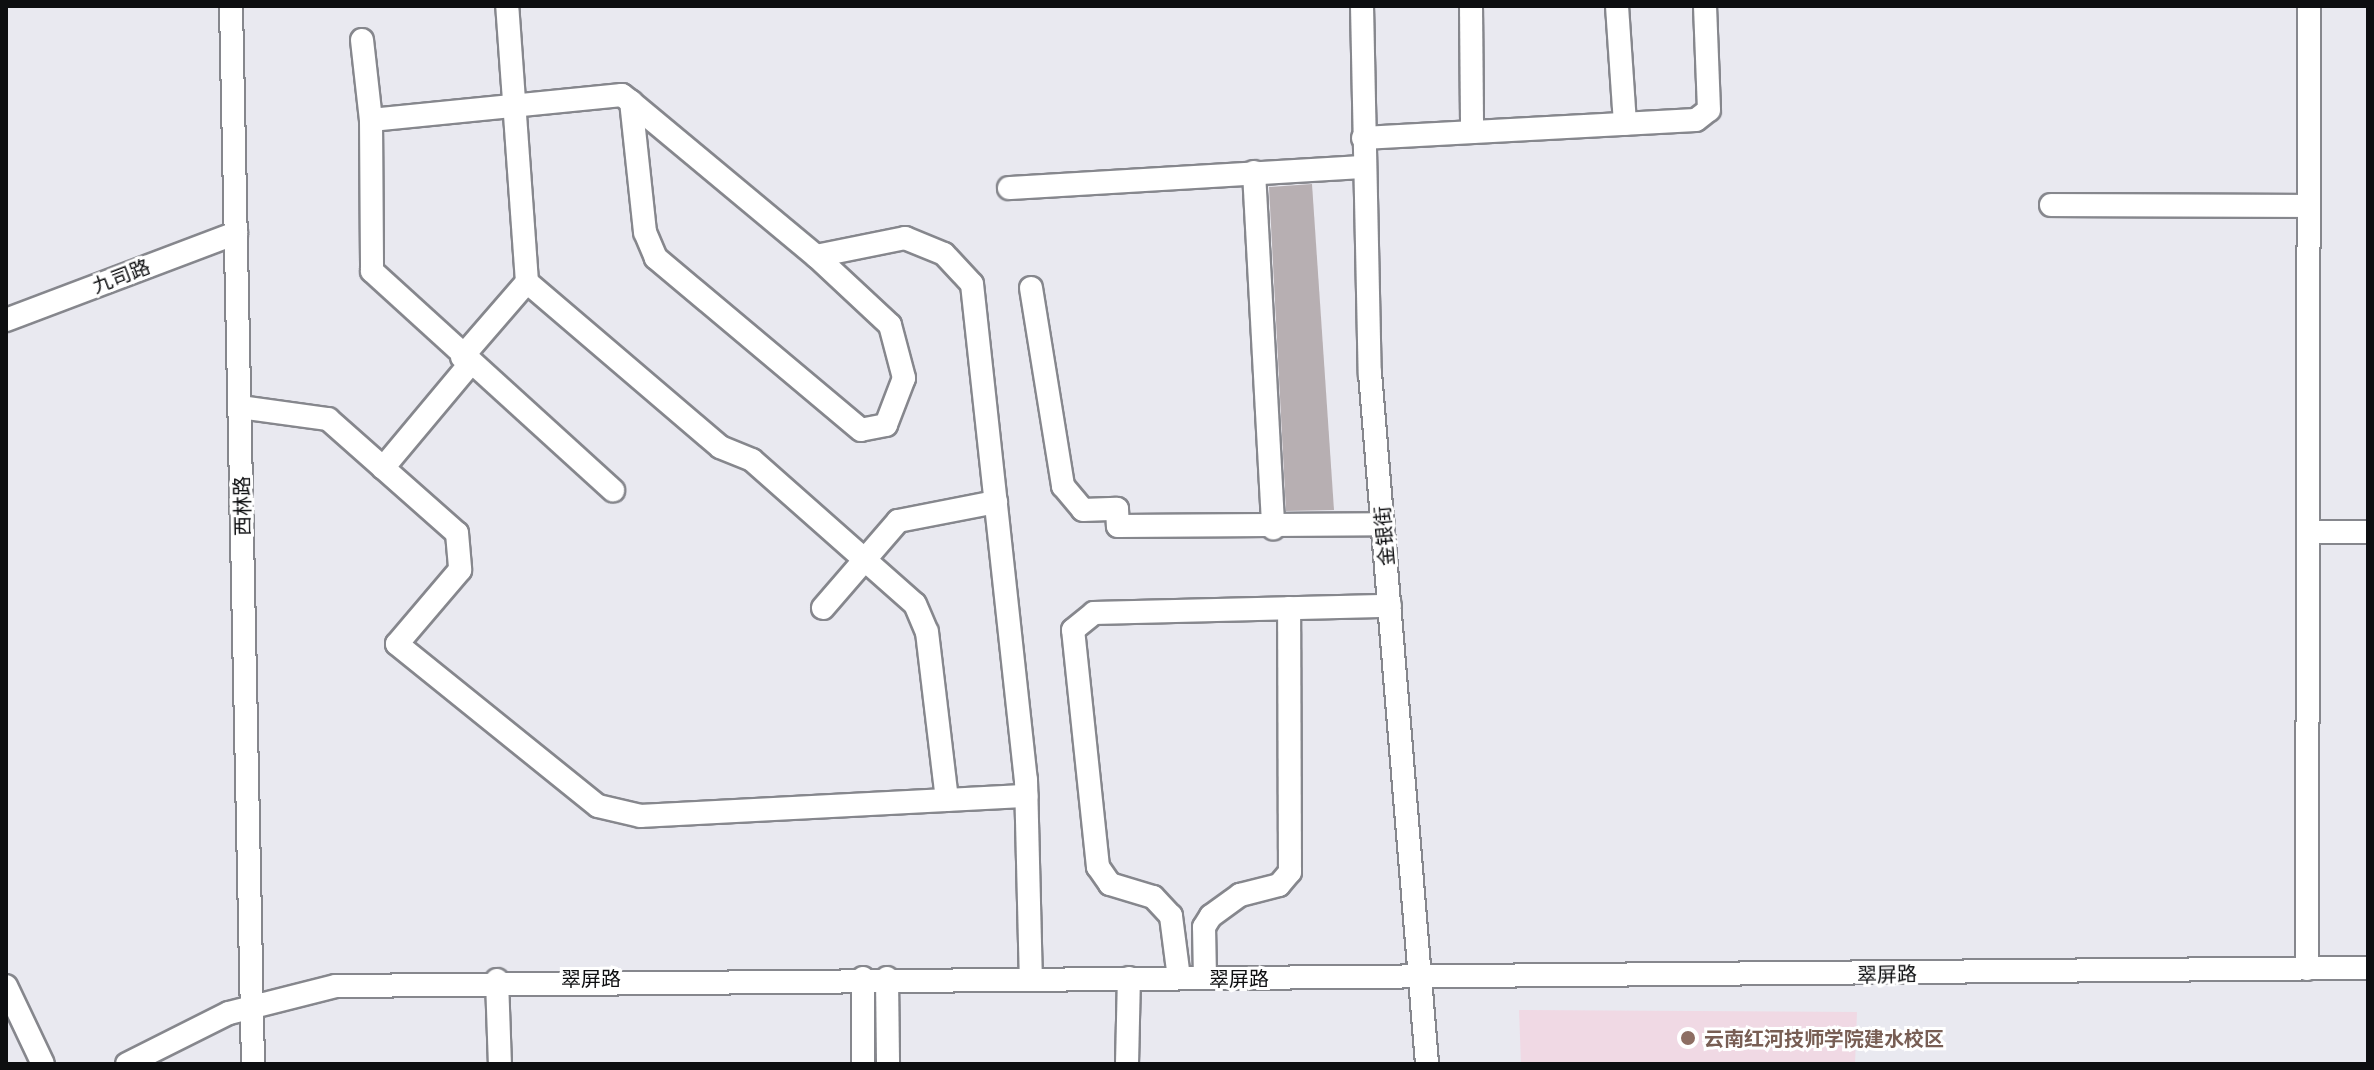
<!DOCTYPE html>
<html>
<head>
<meta charset="utf-8">
<style>
	body { margin:0 }
	#map { position:relative; width:2374px; height:1070px; overflow:hidden; background:#e9e9f0; font-family:Commissioner,"Noto Sans SC",sans-serif }
	div>[style] { position:absolute }
	.education>* { inset:0; background:#f0d9e4 }
	.building>* { inset:0; background:#b7afb2 }
	.roads { filter:drop-shadow(2px 0 #86878d) drop-shadow(-2px 0 #86878d) drop-shadow(0 2px #86878d) drop-shadow(0 -2px #86878d) }
	.minor>* { height:22px; margin:-11px; padding:0 11px; transform-origin:11px; border-radius:11px; background:#fff }
	.dots>* { width:22px; height:22px; translate:-50% -50%; box-sizing:border-box; border:4px solid #fff; border-radius:50% }
	span { translate:-50% -50%; white-space:nowrap; text-align:center; line-height:1.15; -webkit-text-stroke:6px #fff; paint-order:stroke }
	.street-label { font-size:20px; color:#0d0e10 }
	.education-label { font-size:20px; color:#785e54; font-weight:700 }
	.left { translate:0 -50%; text-align:left }
	.frame { position:absolute; inset:0; border:8px solid #0d0e10; pointer-events:none }
</style>
</head>
<body>
<div id="map">
	<div class="education">
		<div style="clip-path:polygon(1519px 1010px,1857px 1012px,1855px 1064px,1521px 1064px)"></div>
	</div>
	<div class="building">
		<div style="clip-path:polygon(1312px 184px,1334px 510px,1286px 511px,1269px 187px)"></div>
	</div>
	<div class="roads">
		<div class="minor">
			<div style="left:231px;top:6px;width:1058px;rotate:88.81deg"></div>
			<div style="left:1362px;top:6px;width:367px;rotate:88.8deg"></div>
			<div style="left:1370px;top:373px;width:693px;rotate:85.28deg"></div>
			<div style="left:1471px;top:6px;width:126px;rotate:89.5deg"></div>
			<div style="left:1617px;top:6px;width:118px;rotate:86.1deg"></div>
			<div style="left:362px;top:40px;width:81px;rotate:83.6deg"></div>
			<div style="left:371px;top:120px;width:151px;rotate:89.6deg"></div>
			<div style="left:372px;top:271px;width:326px;rotate:42.3deg"></div>
			<div style="left:371px;top:120px;width:252px;rotate:-5.7deg"></div>
			<div style="left:622px;top:95px;width:11px;rotate:38deg"></div>
			<div style="left:631px;top:102px;width:241px;rotate:39.8deg"></div>
			<div style="left:816px;top:256px;width:101px;rotate:43deg"></div>
			<div style="left:890px;top:325px;width:55px;rotate:75.2deg"></div>
			<div style="left:904px;top:378px;width:50px;rotate:111deg"></div>
			<div style="left:886px;top:425px;width:25px;rotate:169deg"></div>
			<div style="left:861px;top:430px;width:268px;rotate:-140deg"></div>
			<div style="left:656px;top:258px;width:28px;rotate:-113deg"></div>
			<div style="left:645px;top:232px;width:131px;rotate:-96.1deg"></div>
			<div style="left:1363px;top:138px;width:333px;rotate:-3.1deg"></div>
			<div style="left:1696px;top:120px;width:16px;rotate:-38deg"></div>
			<div style="left:1709px;top:110px;width:104px;rotate:-92.2deg"></div>
			<div style="left:1254px;top:172px;width:357px;rotate:86.9deg"></div>
			<div style="left:1009px;top:188px;width:355px;rotate:-3.4deg"></div>
			<div style="left:2051px;top:205px;width:258px;rotate:0.2deg"></div>
			<div style="left:816px;top:256px;width:91px;rotate:-11.4deg"></div>
			<div style="left:905px;top:238px;width:42px;rotate:22.3deg"></div>
			<div style="left:944px;top:254px;width:41px;rotate:47deg"></div>
			<div style="left:972px;top:284px;width:499px;rotate:83.8deg"></div>
			<div style="left:1026px;top:780px;width:198px;rotate:88.6deg"></div>
			<div style="left:527px;top:282px;width:254px;rotate:40.5deg"></div>
			<div style="left:720px;top:447px;width:35px;rotate:22deg"></div>
			<div style="left:752px;top:460px;width:217px;rotate:41.5deg"></div>
			<div style="left:915px;top:604px;width:30px;rotate:67deg"></div>
			<div style="left:927px;top:632px;width:169px;rotate:83.2deg"></div>
			<div style="left:1031px;top:288px;width:201px;rotate:80.8deg"></div>
			<div style="left:1063px;top:486px;width:31px;rotate:50deg"></div>
			<div style="left:1083px;top:510px;width:34px;rotate:-2deg"></div>
			<div style="left:1117px;top:509px;width:17px;rotate:87deg"></div>
			<div style="left:1118px;top:526px;width:265px;rotate:-0.4deg"></div>
			<div style="left:6px;top:320px;width:246px;rotate:-20.7deg"></div>
			<div style="left:462px;top:357px;width:99px;rotate:-49.1deg"></div>
			<div style="left:527px;top:282px;width:277px;rotate:-94.1deg"></div>
			<div style="left:240px;top:407px;width:89px;rotate:7.8deg"></div>
			<div style="left:328px;top:419px;width:172px;rotate:41.5deg"></div>
			<div style="left:457px;top:533px;width:37px;rotate:85deg"></div>
			<div style="left:460px;top:570px;width:97px;rotate:130.4deg"></div>
			<div style="left:397px;top:644px;width:258px;rotate:38.9deg"></div>
			<div style="left:598px;top:806px;width:44px;rotate:13.1deg"></div>
			<div style="left:641px;top:816px;width:386px;rotate:-3deg"></div>
			<div style="left:383px;top:468px;width:136px;rotate:-50.1deg"></div>
			<div style="left:2308px;top:532px;width:60px"></div>
			<div style="left:823px;top:608px;width:115px;rotate:-49.2deg"></div>
			<div style="left:898px;top:521px;width:100px;rotate:-11deg"></div>
			<div style="left:2307px;top:969px;width:963px;rotate:-89.88deg"></div>
			<div style="left:887px;top:978px;width:86px;rotate:89.3deg"></div>
			<div style="left:1179px;top:978px;width:63px;rotate:-97.4deg"></div>
			<div style="left:1171px;top:916px;width:26px;rotate:-133deg"></div>
			<div style="left:1153px;top:897px;width:45px;rotate:-163.2deg"></div>
			<div style="left:1110px;top:884px;width:21px;rotate:-125deg"></div>
			<div style="left:1098px;top:867px;width:238px;rotate:-96deg"></div>
			<div style="left:1073px;top:630px;width:27px;rotate:-39deg"></div>
			<div style="left:1094px;top:613px;width:296px;rotate:-1.4deg"></div>
			<div style="left:1205px;top:978px;width:51px;rotate:-91.1deg"></div>
			<div style="left:1204px;top:927px;width:13px;rotate:-58deg"></div>
			<div style="left:1211px;top:916px;width:36px;rotate:-36deg"></div>
			<div style="left:1240px;top:895px;width:40px;rotate:-14.4deg"></div>
			<div style="left:1279px;top:885px;width:17px;rotate:-50deg"></div>
			<div style="left:1290px;top:872px;width:264px;rotate:-90.2deg"></div>
			<div style="left:497px;top:980px;width:84px;rotate:88deg"></div>
			<div style="left:6px;top:986px;width:86px;rotate:64.6deg"></div>
			<div style="left:127px;top:1064px;width:114px;rotate:-26.6deg"></div>
			<div style="left:229px;top:1013px;width:110px;rotate:-14.2deg"></div>
			<div style="left:336px;top:986px;width:2032px;rotate:-0.51deg"></div>
			<div style="left:863px;top:1064px;width:86px;rotate:-90deg"></div>
			<div style="left:1127px;top:1064px;width:86px;rotate:-88.7deg"></div>
		</div>
	</div>
	<div class="dots">
		<div style="left:1688px;top:1038px;background:#8d6e63"></div>
	</div>
	<div class="street-label">
		<span style="left:121px;top:276px;rotate:-21deg">九司路</span>
		<span style="left:242px;top:506px;rotate:-91deg">西林路</span>
		<span style="left:1384px;top:536px;rotate:-95deg">金银街</span>
		<span style="left:1887px;top:974px;rotate:-1deg">翠屏路</span>
		<span style="left:591px;top:978px">翠屏路</span>
		<span style="left:1239px;top:978px">翠屏路</span>
	</div>
	<div class="education-label">
		<span class="left" style="left:1704px;top:1038px">云南红河技师学院建水校区</span>
	</div>
	<div class="frame"></div>
</div>
</body>
</html>
